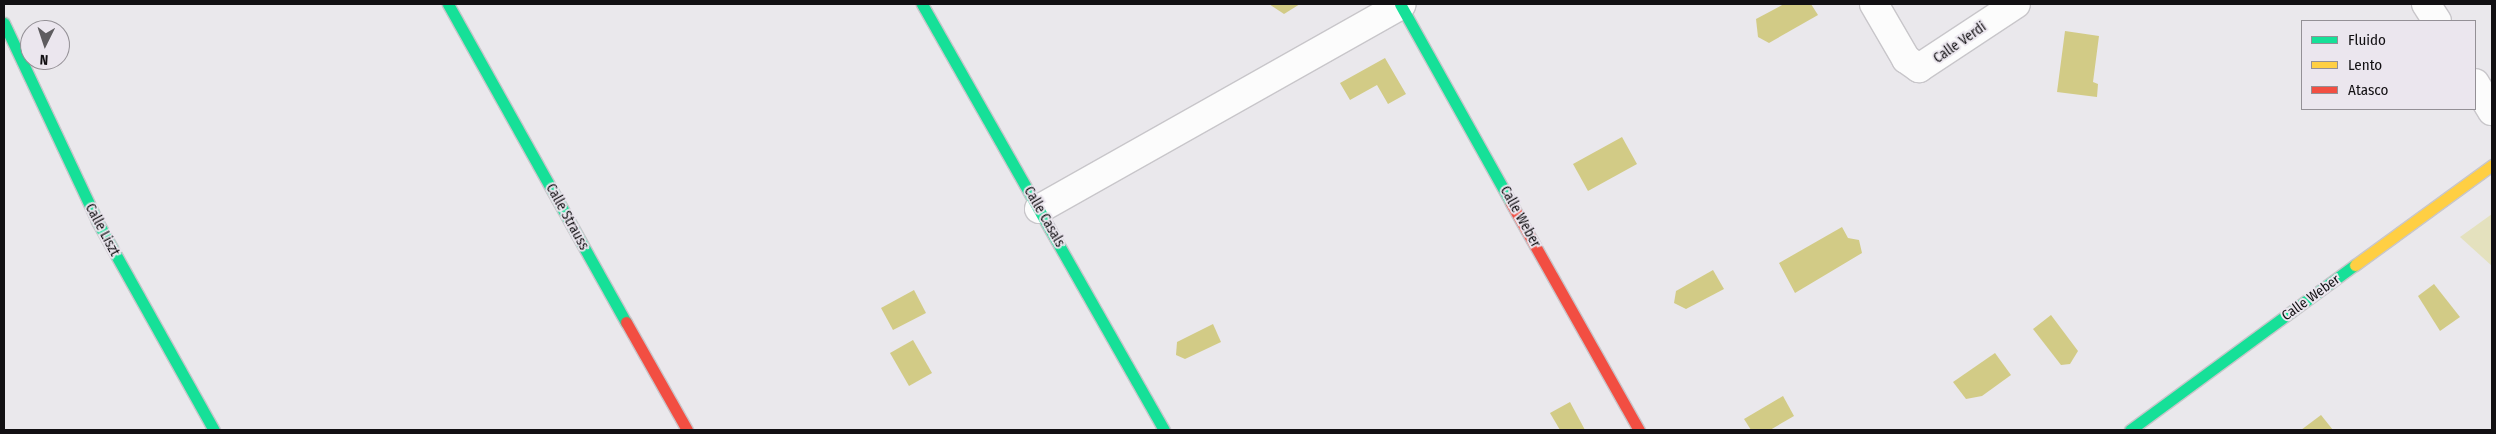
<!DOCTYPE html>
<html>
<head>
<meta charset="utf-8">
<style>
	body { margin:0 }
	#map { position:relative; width:2496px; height:434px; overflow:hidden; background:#eae8ec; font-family:"Fira Sans Condensed",sans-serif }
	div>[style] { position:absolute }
	.green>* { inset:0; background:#e4e1be }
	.water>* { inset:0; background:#d2cb86 }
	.roads { filter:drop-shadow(1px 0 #c8c6ca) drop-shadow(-1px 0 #c8c6ca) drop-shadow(0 1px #c8c6ca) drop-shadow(0 -1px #c8c6ca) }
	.street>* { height:28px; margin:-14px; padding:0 14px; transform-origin:14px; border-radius:14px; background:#fcfcfc }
	.fast>* { height:11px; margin:-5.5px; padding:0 5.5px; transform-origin:5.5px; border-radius:5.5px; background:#16e098 }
	.slow>* { height:11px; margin:-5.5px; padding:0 5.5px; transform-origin:5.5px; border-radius:5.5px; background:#ffcf43 }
	.jam>* { height:11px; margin:-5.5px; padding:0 5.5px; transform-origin:5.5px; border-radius:5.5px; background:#f24e42 }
	span { translate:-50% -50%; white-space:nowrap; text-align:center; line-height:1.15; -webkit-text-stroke:4px #ebe6ee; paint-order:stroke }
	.street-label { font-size:14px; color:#121013 }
	.frame { position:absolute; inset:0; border:5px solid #121013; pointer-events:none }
	.legend { position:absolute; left:2301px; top:20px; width:175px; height:90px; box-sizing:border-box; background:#ebe6ee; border:1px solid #949096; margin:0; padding:6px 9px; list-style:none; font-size:15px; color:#121013 }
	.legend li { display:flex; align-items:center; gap:10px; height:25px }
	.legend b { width:25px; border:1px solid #949096 }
	.north { position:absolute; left:20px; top:20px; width:50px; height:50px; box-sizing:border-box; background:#ebe6ee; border:1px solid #949096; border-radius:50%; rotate:184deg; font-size:14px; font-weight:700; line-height:20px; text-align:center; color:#121013 }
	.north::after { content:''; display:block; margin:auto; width:18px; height:22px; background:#5e5c5f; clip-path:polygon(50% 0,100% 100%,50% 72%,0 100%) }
</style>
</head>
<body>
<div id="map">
	<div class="green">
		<div style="clip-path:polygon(2492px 214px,2492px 266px,2460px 237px)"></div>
	</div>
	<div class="water">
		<div style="clip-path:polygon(1269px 4px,1300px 4px,1284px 14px)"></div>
		<div style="clip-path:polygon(1784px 4px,1811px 4px,1818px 15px,1769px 43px,1758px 37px,1756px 19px)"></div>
		<div style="clip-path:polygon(2065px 31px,2099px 36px,2093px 82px,2098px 84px,2097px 97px,2057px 92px)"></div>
		<div style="clip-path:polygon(1385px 58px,1406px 94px,1388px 104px,1377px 85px,1350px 100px,1340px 83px)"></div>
		<div style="clip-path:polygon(1622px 137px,1637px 164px,1588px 191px,1573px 164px)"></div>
		<div style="clip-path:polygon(1842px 227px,1848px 238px,1859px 240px,1862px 253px,1795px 293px,1779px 263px)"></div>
		<div style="clip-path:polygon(1713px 270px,1724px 289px,1686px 309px,1674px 303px,1676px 291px)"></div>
		<div style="clip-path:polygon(2434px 284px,2460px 317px,2440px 331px,2418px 296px)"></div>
		<div style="clip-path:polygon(914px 290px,926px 313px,893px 330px,881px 308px)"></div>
		<div style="clip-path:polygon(2051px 315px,2078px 351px,2070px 364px,2061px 365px,2033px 329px)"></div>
		<div style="clip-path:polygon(1213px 324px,1221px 342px,1185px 359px,1176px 355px,1177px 342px)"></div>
		<div style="clip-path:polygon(913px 340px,932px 373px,909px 386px,890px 353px)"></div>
		<div style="clip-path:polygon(1995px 353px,2011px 375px,1982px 396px,1966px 399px,1953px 382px)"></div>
		<div style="clip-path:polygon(1783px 396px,1794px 416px,1770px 430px,1751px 430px,1744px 419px)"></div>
		<div style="clip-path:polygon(1570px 402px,1585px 430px,1560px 430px,1550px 413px)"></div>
		<div style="clip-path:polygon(2321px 415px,2333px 430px,2301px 430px)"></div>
	</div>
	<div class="roads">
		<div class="street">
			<div style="left:1874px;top:4px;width:64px;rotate:59.8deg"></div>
			<div style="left:1906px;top:59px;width:16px;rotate:35deg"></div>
			<div style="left:1919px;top:68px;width:116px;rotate:-33.4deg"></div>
			<div style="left:2426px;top:4px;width:20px;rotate:57deg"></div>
			<div style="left:2475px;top:83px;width:33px;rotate:59deg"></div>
			<div style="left:1039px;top:209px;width:416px;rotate:-29.4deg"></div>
		</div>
		<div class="fast">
			<div style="left:448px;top:4px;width:364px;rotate:60.8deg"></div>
			<div style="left:922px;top:4px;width:490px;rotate:60.4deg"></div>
			<div style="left:1400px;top:4px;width:228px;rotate:60.8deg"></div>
			<div style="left:4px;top:23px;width:219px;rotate:64.8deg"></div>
			<div style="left:97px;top:221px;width:240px;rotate:60.8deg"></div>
			<div style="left:2130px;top:430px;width:279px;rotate:-36.3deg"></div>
		</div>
		<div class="slow">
			<div style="left:2355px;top:265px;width:170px;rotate:-36.1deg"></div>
		</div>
		<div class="jam">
			<div style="left:1511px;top:203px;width:261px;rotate:60.6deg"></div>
			<div style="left:626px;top:322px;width:124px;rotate:60.5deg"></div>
		</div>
	</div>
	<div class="street-label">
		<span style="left:1960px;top:43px;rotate:-35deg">Calle Verdi</span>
		<span style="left:567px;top:217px;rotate:61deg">Calle Strauss</span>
		<span style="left:1044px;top:217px;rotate:60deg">Calle Casals</span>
		<span style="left:1520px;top:217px;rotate:61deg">Calle Weber</span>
		<span style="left:102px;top:230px;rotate:62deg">Calle Liszt</span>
		<span style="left:2311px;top:298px;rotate:-36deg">Calle Weber</span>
	</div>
	<div class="frame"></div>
	<ul class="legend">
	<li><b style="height:6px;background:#16e098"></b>Fluido</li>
	<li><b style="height:6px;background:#ffcf43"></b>Lento</li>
	<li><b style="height:6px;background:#f24e42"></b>Atasco</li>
	</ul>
	<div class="north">N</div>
</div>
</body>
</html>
